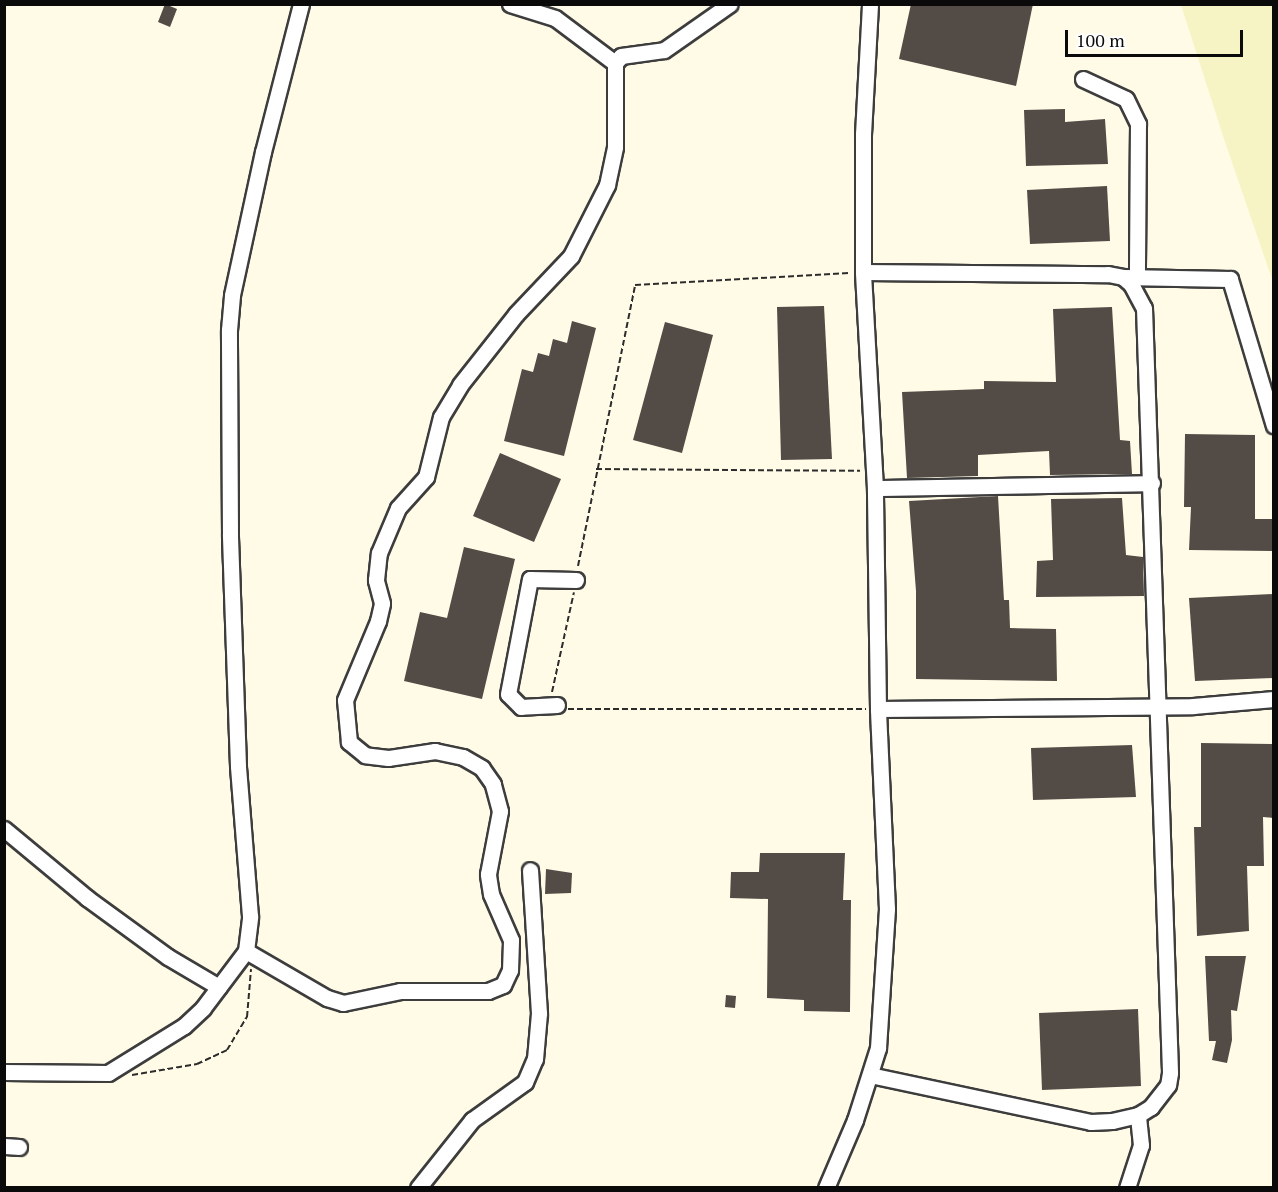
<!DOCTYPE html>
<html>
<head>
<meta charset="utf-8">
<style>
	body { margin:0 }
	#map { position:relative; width:1278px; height:1192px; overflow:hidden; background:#fffbe7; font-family:"PT Serif",serif }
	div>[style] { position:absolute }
	.farmland>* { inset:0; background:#f6f4c5 }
	.building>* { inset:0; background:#534b46 }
	.path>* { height:2px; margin-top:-1px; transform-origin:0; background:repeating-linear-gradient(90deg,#2c2c2c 0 6px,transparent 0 9px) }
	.roads { filter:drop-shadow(2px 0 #3d3d3d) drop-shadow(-2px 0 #3d3d3d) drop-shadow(0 2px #3d3d3d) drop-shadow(0 -2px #3d3d3d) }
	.minor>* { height:15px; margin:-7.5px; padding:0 7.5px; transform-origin:7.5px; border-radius:7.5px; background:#fff }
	span { translate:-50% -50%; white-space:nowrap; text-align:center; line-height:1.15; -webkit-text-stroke:6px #fff; paint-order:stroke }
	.frame { position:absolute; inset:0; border:6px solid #0a0a0a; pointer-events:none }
	.scale { position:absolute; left:1065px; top:30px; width:178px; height:27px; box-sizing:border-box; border:3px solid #0a0a0a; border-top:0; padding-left:8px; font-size:18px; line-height:21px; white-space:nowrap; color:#0a0a0a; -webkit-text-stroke:4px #fff; paint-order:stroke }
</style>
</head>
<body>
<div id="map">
	<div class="farmland">
		<div style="clip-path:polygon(1181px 5px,1273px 5px,1273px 282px,1224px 139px)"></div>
	</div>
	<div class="building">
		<div style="clip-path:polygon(165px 4px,177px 9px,170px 27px,158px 22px)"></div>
		<div style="clip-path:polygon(911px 4px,1033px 4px,1016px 86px,899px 59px)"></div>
		<div style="clip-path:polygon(1065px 109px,1065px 122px,1105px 119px,1108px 164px,1026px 166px,1024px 110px)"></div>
		<div style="clip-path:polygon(1107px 186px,1110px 241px,1030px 244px,1027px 190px)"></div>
		<div style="clip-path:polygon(824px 306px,832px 459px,781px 460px,777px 307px)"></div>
		<div style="clip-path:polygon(1112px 307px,1120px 440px,1130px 441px,1132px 474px,1050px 475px,1049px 451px,978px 455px,978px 476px,907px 478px,902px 392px,984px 389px,984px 381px,1056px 382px,1053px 309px)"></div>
		<div style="clip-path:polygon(572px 321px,596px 328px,564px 456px,504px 441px,522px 369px,533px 372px,538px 353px,549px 356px,553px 339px,567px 343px)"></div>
		<div style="clip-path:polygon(665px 322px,713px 335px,682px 453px,633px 440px)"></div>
		<div style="clip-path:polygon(1185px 434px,1255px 435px,1255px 519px,1274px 519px,1274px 551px,1189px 550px,1191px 507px,1184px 507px)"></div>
		<div style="clip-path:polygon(500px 453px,561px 479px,534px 542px,473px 516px)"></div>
		<div style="clip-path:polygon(998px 496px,1004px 600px,1009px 600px,1010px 628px,1056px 629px,1057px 681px,916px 679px,916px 591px,909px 501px)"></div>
		<div style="clip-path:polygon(1122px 498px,1126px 555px,1143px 557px,1144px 596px,1036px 597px,1037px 561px,1053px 560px,1051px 499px)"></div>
		<div style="clip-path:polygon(464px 547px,515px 559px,482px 699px,404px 681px,420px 612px,447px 618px)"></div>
		<div style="clip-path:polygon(1274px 594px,1274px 678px,1195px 681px,1189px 598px)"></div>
		<div style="clip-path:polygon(1201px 743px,1274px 744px,1274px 818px,1263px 817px,1264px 866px,1247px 866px,1249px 931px,1197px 936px,1194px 827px,1201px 827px)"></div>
		<div style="clip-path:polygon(1132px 745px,1136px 797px,1033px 800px,1031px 748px)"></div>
		<div style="clip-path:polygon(760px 853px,845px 853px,843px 900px,851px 900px,850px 1012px,804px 1011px,804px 1000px,767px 998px,768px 899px,730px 898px,731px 872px,759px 872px)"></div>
		<div style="clip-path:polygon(546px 869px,572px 873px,571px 893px,545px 894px)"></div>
		<div style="clip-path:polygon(1205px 956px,1246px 956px,1237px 1011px,1231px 1010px,1232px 1040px,1227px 1063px,1212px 1060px,1216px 1041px,1209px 1041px)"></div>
		<div style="clip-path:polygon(726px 995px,736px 996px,735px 1008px,725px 1007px)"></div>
		<div style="clip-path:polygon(1138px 1009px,1141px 1086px,1042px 1090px,1039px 1013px)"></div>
	</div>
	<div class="path">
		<div style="left:596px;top:469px;width:264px;rotate:0.4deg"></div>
		<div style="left:578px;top:566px;width:287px;rotate:-78.5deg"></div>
		<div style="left:635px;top:285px;width:214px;rotate:-3.2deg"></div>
		<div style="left:552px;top:692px;width:102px;rotate:-77.6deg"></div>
		<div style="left:568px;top:709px;width:298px"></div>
		<div style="left:4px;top:851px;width:14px;rotate:90deg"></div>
		<div style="left:132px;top:1075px;width:66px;rotate:-9.6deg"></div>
		<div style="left:197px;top:1064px;width:33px;rotate:-25deg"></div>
		<div style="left:227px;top:1050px;width:39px;rotate:-59deg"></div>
		<div style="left:247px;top:1017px;width:48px;rotate:-85.2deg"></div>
	</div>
	<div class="roads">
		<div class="minor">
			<div style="left:510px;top:4px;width:47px;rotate:17.3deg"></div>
			<div style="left:555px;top:18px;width:75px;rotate:36.9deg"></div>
			<div style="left:1083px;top:79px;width:47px;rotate:24.9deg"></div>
			<div style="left:1126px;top:99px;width:28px;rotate:64deg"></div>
			<div style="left:1138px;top:124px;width:153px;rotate:90.4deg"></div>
			<div style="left:863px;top:272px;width:245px;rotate:0.5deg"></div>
			<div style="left:1108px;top:274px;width:15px;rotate:11deg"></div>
			<div style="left:1123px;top:277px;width:11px;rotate:41deg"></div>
			<div style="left:1131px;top:284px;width:27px;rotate:62deg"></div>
			<div style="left:1144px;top:308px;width:765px;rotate:88.05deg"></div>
			<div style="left:1170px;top:1073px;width:12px;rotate:99deg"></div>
			<div style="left:1168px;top:1085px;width:28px;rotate:128deg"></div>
			<div style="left:1151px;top:1107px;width:15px;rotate:148deg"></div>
			<div style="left:1138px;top:1115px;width:27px;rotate:167deg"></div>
			<div style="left:1112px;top:1121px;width:21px;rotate:177deg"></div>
			<div style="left:1091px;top:1122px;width:226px;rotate:-168deg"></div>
			<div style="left:1123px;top:277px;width:107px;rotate:1.1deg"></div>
			<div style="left:1230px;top:279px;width:153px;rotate:73.3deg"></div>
			<div style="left:875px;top:488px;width:277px;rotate:-1deg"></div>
			<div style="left:557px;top:705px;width:36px;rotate:177deg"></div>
			<div style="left:521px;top:707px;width:18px;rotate:-135deg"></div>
			<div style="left:508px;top:694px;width:117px;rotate:-79.2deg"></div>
			<div style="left:530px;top:579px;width:46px;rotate:1.2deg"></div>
			<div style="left:878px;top:709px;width:315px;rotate:-0.5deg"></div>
			<div style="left:1193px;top:706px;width:81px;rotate:-4.9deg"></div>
			<div style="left:4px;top:829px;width:108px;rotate:39.7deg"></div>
			<div style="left:87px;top:898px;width:100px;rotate:36.1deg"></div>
			<div style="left:168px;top:957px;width:59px;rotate:30.5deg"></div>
			<div style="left:246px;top:951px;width:94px;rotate:30.1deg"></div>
			<div style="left:327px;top:998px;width:17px;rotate:17deg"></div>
			<div style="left:343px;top:1003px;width:58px;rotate:-11.9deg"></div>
			<div style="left:400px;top:991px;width:88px"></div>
			<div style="left:488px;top:991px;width:16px;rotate:-22deg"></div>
			<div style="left:503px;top:985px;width:17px;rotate:-65deg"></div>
			<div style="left:510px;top:970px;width:30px;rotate:-88deg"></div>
			<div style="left:511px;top:940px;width:50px;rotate:-113.5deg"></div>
			<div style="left:491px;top:894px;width:20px;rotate:-99deg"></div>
			<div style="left:488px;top:874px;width:64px;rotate:-79.2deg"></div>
			<div style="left:500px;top:811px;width:28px;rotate:-105deg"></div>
			<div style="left:493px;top:784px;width:19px;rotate:-125deg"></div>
			<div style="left:482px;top:768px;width:22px;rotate:-150deg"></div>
			<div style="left:463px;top:757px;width:29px;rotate:-168deg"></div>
			<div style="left:435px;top:751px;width:48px;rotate:171.5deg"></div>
			<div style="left:388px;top:758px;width:23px;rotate:-173deg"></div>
			<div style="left:365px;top:755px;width:21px;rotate:-141deg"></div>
			<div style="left:349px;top:742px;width:42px;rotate:-95.4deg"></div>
			<div style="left:345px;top:700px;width:86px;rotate:-67.3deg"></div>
			<div style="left:378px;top:621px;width:18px;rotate:-77deg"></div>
			<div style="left:382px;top:603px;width:24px;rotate:-105deg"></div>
			<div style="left:376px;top:580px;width:27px;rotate:-84deg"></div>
			<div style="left:379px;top:553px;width:49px;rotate:-67.1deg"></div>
			<div style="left:398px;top:508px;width:42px;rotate:-47.9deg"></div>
			<div style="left:426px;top:477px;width:62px;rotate:-76deg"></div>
			<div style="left:441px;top:417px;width:37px;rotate:-59deg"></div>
			<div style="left:460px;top:385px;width:90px;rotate:-51.7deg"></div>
			<div style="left:516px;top:314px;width:80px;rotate:-46.5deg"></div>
			<div style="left:571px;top:256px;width:80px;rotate:-63.1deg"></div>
			<div style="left:607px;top:185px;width:39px;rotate:-78deg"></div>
			<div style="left:615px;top:147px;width:84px;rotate:-90deg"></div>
			<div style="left:615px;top:63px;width:9px;rotate:-49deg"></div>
			<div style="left:621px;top:56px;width:43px;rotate:-7.9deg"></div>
			<div style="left:664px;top:50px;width:80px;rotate:-34.9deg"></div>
			<div style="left:4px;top:1072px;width:104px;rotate:0.6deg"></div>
			<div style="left:108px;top:1073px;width:89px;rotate:-31.7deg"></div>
			<div style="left:184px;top:1026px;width:26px;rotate:-43deg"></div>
			<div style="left:203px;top:1008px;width:71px;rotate:-53deg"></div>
			<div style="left:246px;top:951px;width:35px;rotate:-83deg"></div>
			<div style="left:250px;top:916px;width:150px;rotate:-94.6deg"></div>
			<div style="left:238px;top:766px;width:232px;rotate:-92deg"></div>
			<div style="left:230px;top:534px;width:204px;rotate:-90.3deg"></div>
			<div style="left:229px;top:330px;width:35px;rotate:-85deg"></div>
			<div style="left:232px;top:295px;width:146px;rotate:-77.8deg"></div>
			<div style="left:263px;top:152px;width:153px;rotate:-75.6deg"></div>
			<div style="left:4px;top:1146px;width:15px;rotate:4deg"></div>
			<div style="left:418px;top:1188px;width:87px;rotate:-51.5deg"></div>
			<div style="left:472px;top:1120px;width:65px;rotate:-35.6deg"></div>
			<div style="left:525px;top:1082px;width:25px;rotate:-67deg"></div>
			<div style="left:535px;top:1059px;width:46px;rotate:-85deg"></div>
			<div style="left:539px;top:1013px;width:143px;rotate:-93.6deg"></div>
			<div style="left:826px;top:1188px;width:74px;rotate:-66.9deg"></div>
			<div style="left:855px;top:1120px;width:76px;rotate:-72.3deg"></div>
			<div style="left:878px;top:1048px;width:139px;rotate:-86.3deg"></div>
			<div style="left:887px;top:909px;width:200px;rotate:-92.6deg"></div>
			<div style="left:878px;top:709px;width:221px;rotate:-90.8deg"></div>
			<div style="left:875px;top:488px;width:216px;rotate:-93.2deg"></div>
			<div style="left:863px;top:272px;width:138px;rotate:-90deg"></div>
			<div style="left:863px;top:134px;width:130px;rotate:-86.9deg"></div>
			<div style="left:1127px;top:1188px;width:45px;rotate:-72deg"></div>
			<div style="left:1141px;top:1145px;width:30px;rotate:-96deg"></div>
		</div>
	</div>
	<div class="frame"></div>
	<div class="scale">100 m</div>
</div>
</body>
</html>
